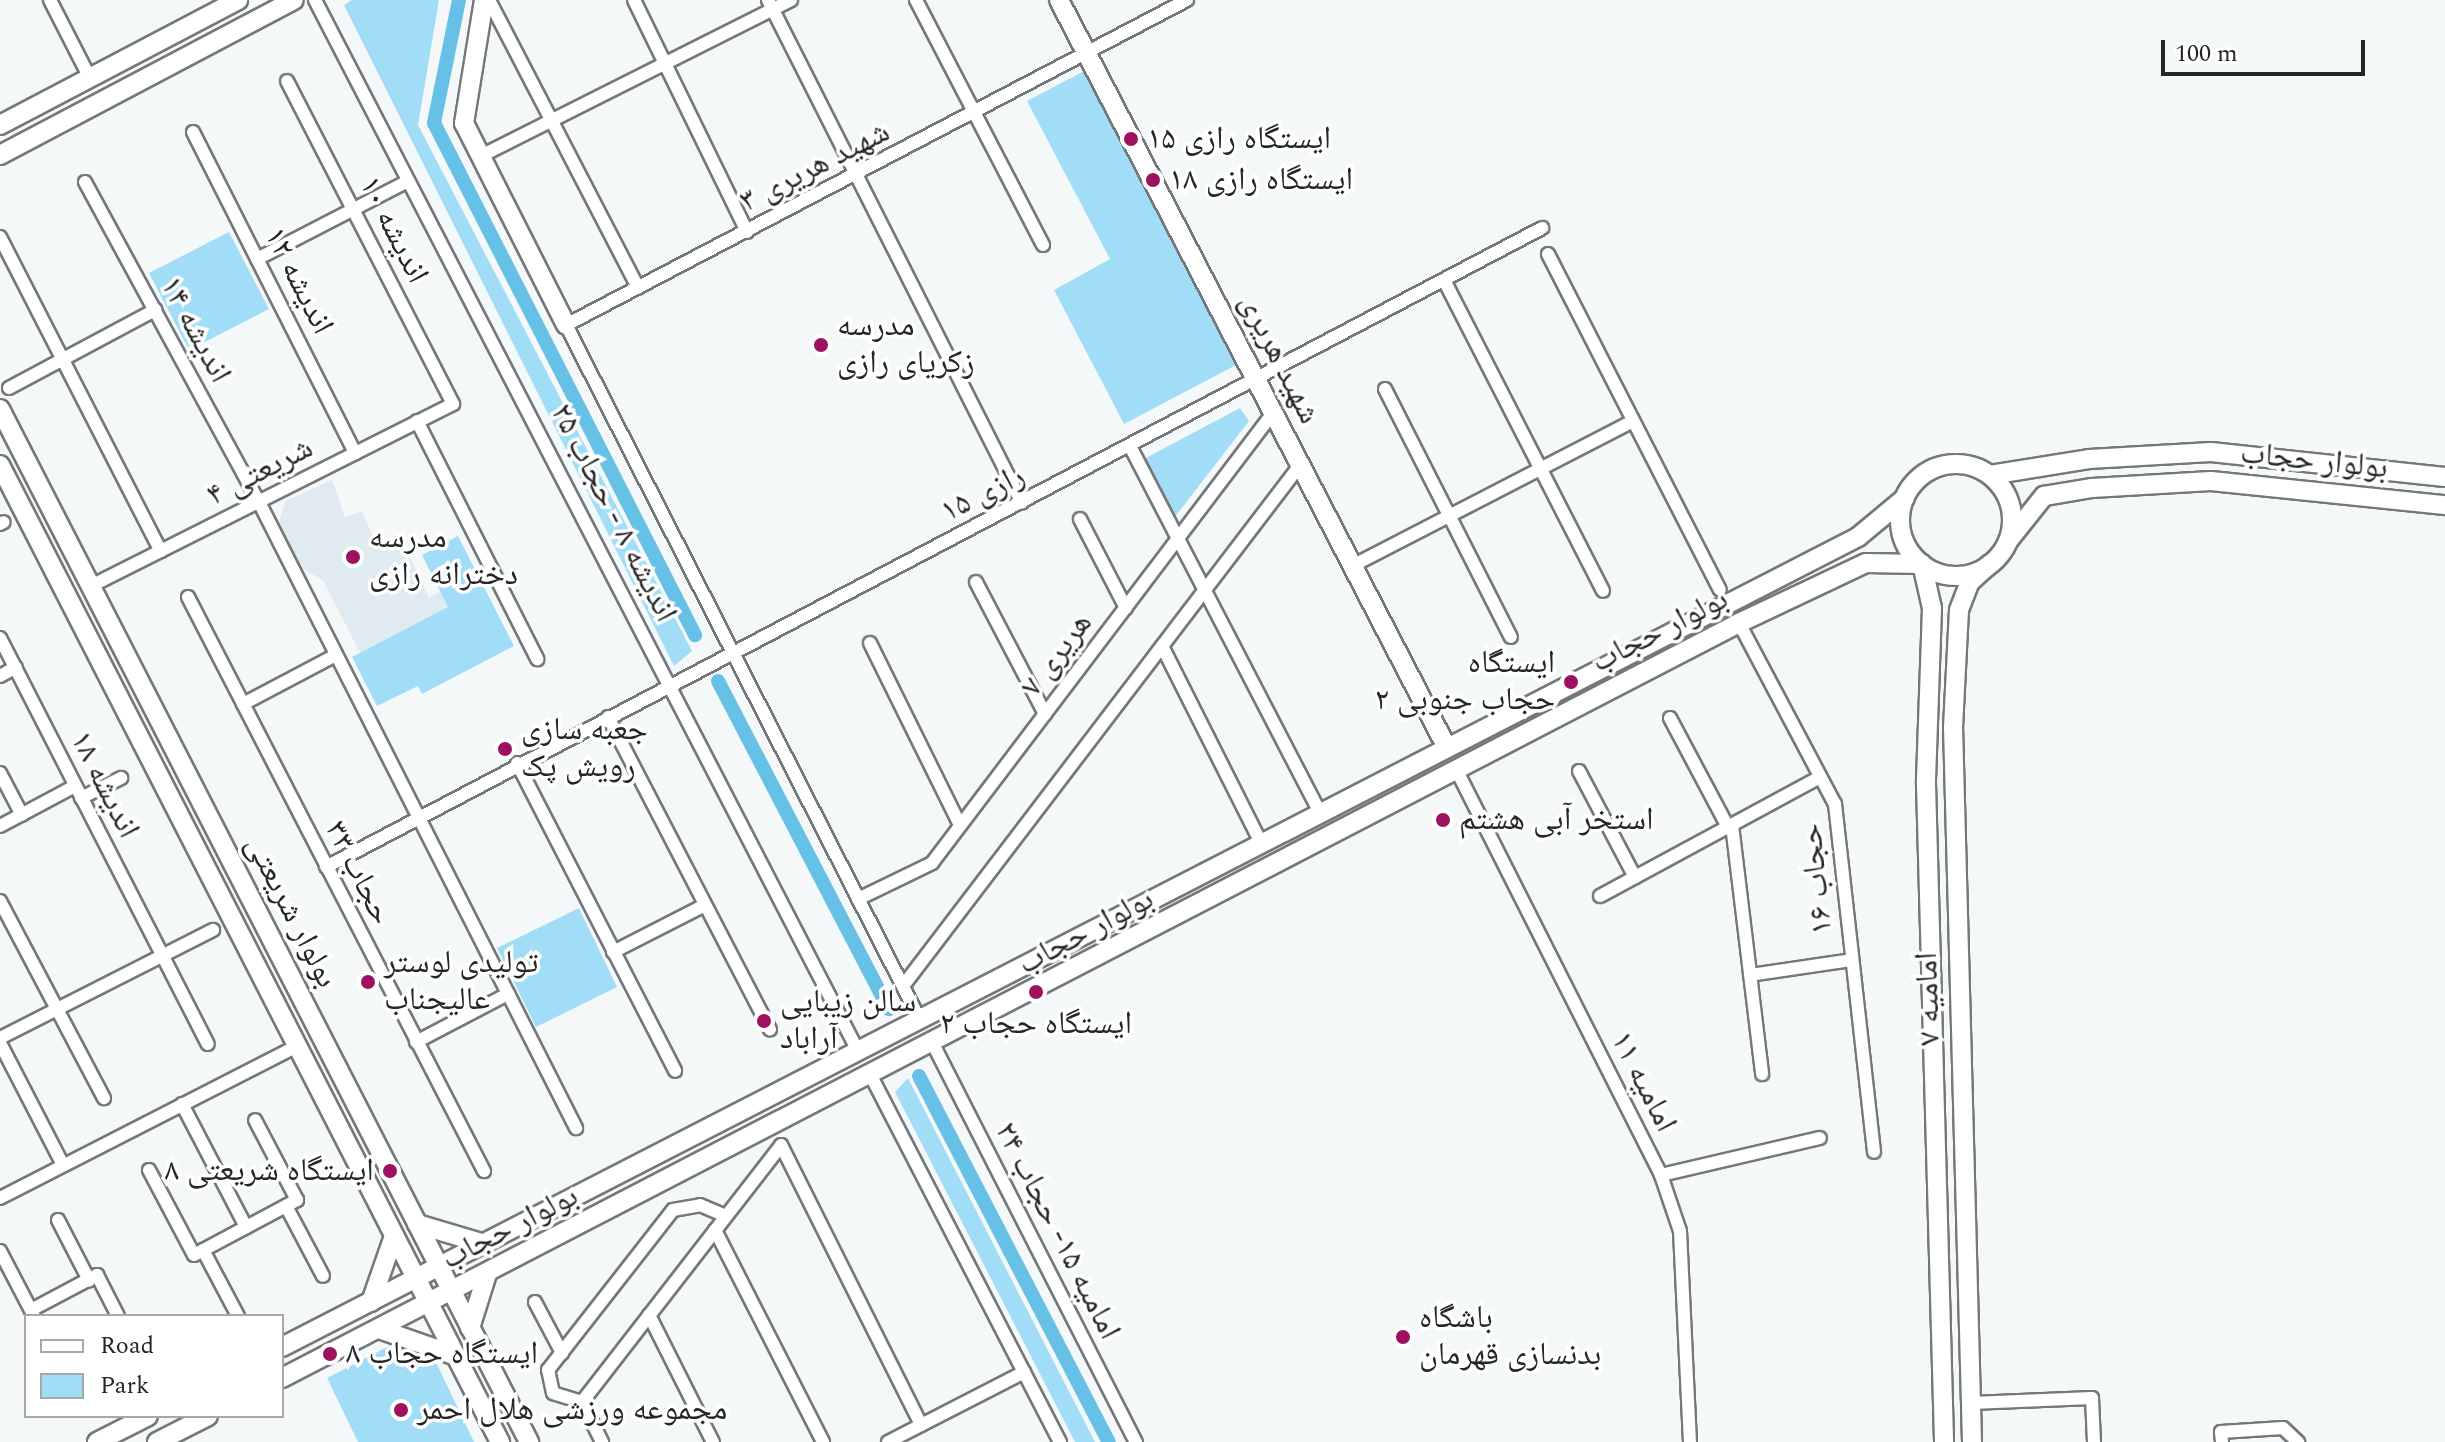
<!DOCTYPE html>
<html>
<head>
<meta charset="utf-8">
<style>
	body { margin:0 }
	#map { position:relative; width:2445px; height:1442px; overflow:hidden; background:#f4f8f9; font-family:Spectral,"Noto Naskh Arabic",serif }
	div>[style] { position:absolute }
	.built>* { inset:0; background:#dfebf0 }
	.green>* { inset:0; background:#a2ddf7 }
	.canal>* { height:14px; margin:-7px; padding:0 7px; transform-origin:7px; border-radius:7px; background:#67c1e6 }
	.roads { filter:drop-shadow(2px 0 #75787a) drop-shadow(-2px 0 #75787a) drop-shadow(0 2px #75787a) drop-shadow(0 -2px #75787a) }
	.street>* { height:12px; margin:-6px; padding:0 6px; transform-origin:6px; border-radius:6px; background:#fff }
	.secondary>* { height:18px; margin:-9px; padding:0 9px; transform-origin:9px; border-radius:9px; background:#fff }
	.secondary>.ring { margin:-9px; padding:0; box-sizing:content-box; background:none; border:18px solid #fff; border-radius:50% }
	.dots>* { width:22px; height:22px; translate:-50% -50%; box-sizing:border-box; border:4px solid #fff; border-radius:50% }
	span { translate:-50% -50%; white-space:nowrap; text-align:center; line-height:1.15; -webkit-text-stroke:7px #fff; paint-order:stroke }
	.poi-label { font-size:32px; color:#252627 }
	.left { translate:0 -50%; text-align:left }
	.right { translate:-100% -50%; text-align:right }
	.street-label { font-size:32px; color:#252627 }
	.legend { position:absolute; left:24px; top:1314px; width:260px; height:104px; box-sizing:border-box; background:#fff; border:2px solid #a8a8a9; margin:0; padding:10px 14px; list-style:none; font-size:24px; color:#252627 }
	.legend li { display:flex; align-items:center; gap:16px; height:40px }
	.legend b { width:40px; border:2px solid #a8a8a9 }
	.scale { position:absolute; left:2161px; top:40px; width:204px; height:36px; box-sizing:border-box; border:4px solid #252627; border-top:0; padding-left:10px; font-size:24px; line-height:28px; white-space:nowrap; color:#252627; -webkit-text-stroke:6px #fff; paint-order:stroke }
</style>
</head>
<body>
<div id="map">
	<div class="built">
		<div style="clip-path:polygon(332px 480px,345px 517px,362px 511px,377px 546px,400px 535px,429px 598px,440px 591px,449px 607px,360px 653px,323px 580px,301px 568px,279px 523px,285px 501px)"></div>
	</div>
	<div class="green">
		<div style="clip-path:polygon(352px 0,439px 0,418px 125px,692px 651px,674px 666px,344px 5px)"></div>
		<div style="clip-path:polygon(1084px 71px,1236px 365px,1124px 424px,1054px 290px,1110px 259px,1027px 101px)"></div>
		<div style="clip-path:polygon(229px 232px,269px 309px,189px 350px,149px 273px)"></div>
		<div style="clip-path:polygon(1240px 408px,1249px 421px,1174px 518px,1142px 460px)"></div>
		<div style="clip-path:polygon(458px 536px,514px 646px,422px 694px,418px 686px,377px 706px,352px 657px,448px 607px,422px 555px)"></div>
		<div style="clip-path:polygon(579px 908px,617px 987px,536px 1027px,497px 948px)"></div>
		<div style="clip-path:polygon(908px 1078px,1095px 1442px,1075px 1442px,895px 1092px)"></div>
		<div style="clip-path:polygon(393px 1344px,434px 1358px,474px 1442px,358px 1442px,327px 1378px)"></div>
	</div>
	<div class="canal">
		<div style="left:459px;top:0;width:126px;rotate:101.5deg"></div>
		<div style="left:434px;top:123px;width:575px;rotate:62.99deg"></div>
		<div style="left:718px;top:681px;width:370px;rotate:62.5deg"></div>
		<div style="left:919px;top:1076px;width:412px;rotate:62.6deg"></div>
	</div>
	<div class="roads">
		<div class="street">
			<div style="left:50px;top:0;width:88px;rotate:62.9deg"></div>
			<div style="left:315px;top:0;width:1185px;rotate:62.68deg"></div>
			<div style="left:489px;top:0;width:324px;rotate:62.6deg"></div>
			<div style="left:634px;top:0;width:258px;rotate:64deg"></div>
			<div style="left:768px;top:0;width:563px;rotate:63.21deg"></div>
			<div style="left:916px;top:0;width:276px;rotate:62.6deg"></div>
			<div style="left:193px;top:132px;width:360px;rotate:63.2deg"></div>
			<div style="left:481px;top:156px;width:347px;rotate:-26.7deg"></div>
			<div style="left:85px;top:182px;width:364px;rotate:61.5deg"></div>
			<div style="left:259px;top:502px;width:702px;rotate:63.14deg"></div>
			<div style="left:0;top:237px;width:353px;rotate:62.9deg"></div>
			<div style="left:1548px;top:254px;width:377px;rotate:62.9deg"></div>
			<div style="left:257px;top:259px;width:170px;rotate:-27.3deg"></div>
			<div style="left:1444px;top:280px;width:349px;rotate:62.9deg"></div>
			<div style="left:9px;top:388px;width:166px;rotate:-28.1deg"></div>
			<div style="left:1385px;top:389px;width:278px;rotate:63.1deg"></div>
			<div style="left:417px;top:421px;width:267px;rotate:63.2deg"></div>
			<div style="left:1131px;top:448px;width:410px;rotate:62.6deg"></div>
			<div style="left:1080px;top:519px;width:100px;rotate:62.7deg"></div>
			<div style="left:0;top:524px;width:4px;rotate:-27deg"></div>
			<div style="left:1352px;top:566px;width:316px;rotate:-27.3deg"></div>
			<div style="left:976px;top:582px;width:149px;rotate:62.4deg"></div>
			<div style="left:91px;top:586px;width:405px;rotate:-26.7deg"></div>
			<div style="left:453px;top:404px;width:363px;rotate:-117.2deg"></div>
			<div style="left:188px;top:597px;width:646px;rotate:62.72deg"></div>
			<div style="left:1739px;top:623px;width:205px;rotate:62.1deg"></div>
			<div style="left:1835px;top:804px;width:350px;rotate:83.6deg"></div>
			<div style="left:0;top:638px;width:456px;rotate:62.9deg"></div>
			<div style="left:870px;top:643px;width:203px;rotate:63.7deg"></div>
			<div style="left:1162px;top:646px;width:220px;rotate:63.3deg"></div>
			<div style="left:0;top:676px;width:18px;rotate:-29deg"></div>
			<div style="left:243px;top:704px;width:105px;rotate:-27.8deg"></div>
			<div style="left:608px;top:717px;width:352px;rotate:62.6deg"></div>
			<div style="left:1670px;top:718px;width:123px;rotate:62deg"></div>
			<div style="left:517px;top:763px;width:346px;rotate:62.8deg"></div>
			<div style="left:1457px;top:771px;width:453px;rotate:63.2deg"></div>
			<div style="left:1661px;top:1175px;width:59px;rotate:71.3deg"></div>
			<div style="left:1680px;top:1231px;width:211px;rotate:87.3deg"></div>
			<div style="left:1579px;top:771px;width:120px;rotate:62.2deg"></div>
			<div style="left:0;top:773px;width:47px;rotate:62.4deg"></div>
			<div style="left:81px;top:798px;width:45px;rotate:-26.6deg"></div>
			<div style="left:1732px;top:825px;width:251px;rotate:83.1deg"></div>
			<div style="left:0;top:826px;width:85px;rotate:-28.1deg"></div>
			<div style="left:326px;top:867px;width:1374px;rotate:-27.72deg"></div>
			<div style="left:1600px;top:896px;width:250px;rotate:-28.4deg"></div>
			<div style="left:858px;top:899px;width:82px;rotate:-25.9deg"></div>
			<div style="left:932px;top:863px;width:565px;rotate:-52.85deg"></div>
			<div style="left:0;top:901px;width:223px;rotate:62.2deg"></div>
			<div style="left:613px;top:952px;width:103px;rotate:-27.1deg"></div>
			<div style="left:1750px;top:975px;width:103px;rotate:-8.4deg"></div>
			<div style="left:903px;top:986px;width:655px;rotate:-52.69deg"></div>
			<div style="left:920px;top:1020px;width:780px;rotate:-116.99deg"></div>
			<div style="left:566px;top:325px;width:701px;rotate:-27.63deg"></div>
			<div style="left:0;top:1038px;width:239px;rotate:-26.9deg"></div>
			<div style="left:416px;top:1042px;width:104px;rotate:-27.6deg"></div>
			<div style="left:0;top:1043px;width:137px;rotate:62.7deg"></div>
			<div style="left:933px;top:1044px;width:447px;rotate:63deg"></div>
			<div style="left:871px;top:1076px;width:412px;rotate:62.7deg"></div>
			<div style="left:182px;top:1104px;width:139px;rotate:62.5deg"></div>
			<div style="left:149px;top:1170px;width:96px;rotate:62.1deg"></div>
			<div style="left:194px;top:1255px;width:117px;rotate:-28.1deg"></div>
			<div style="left:297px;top:1200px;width:90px;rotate:-117.7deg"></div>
			<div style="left:1661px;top:1175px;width:163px;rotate:-13.1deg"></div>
			<div style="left:0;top:1198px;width:334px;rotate:-27.1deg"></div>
			<div style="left:286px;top:1206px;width:79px;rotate:62.1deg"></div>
			<div style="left:58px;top:1220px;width:68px;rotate:62.7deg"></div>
			<div style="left:715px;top:1230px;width:238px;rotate:63deg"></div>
			<div style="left:203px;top:1250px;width:75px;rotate:62.1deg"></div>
			<div style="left:0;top:1251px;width:73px;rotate:62.4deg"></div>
			<div style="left:535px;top:1302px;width:58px;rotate:62.1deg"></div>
			<div style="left:31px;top:1310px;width:75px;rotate:-27.9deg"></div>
			<div style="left:97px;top:1275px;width:46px;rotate:62.9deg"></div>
			<div style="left:649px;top:1315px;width:142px;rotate:63.3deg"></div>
			<div style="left:582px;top:1402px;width:325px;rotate:-52.2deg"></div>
			<div style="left:781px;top:1145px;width:313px;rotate:63.4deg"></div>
			<div style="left:582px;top:1402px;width:30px;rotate:-163deg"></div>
			<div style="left:553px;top:1393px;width:24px;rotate:-102deg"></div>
			<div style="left:548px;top:1370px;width:203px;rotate:-52deg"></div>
			<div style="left:673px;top:1210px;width:27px;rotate:-10deg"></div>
			<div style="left:700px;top:1205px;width:28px;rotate:23deg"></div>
			<div style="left:582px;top:1402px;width:45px;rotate:63.4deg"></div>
			<div style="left:1971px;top:1403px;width:121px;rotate:-2.4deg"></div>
			<div style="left:2092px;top:1398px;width:44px;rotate:87.4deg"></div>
			<div style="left:888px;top:1442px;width:153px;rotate:-27.2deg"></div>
			<div style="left:2222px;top:1442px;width:10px;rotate:-96deg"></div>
			<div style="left:2221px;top:1432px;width:62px;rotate:-3.7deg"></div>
			<div style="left:2283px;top:1428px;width:21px;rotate:43deg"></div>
		</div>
		<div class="secondary">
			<div style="left:484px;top:0;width:125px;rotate:99.2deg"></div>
			<div style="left:464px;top:123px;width:226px;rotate:63.2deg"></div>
			<div style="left:1059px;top:0;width:840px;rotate:62.58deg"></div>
			<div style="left:0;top:125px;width:269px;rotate:-27.7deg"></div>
			<div style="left:0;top:155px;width:332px;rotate:-27.8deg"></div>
			<div style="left:0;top:409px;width:1161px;rotate:62.88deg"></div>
			<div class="ring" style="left:1900px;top:464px;width:94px;height:94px"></div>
			<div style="left:0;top:465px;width:1098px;rotate:62.9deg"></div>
			<div style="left:1990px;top:475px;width:100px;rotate:-9.2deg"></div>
			<div style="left:2089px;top:459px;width:122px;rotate:-3.3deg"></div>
			<div style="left:2211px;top:452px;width:235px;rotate:6.1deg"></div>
			<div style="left:2008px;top:541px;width:58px;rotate:-51.3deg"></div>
			<div style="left:2044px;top:496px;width:49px;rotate:-9.5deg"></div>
			<div style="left:2092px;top:488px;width:119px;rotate:-3.4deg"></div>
			<div style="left:2211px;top:481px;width:235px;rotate:5.9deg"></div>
			<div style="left:1922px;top:564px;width:45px;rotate:77.2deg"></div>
			<div style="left:1932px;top:608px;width:176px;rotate:92deg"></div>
			<div style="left:1926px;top:784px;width:658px;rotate:88.43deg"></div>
			<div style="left:417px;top:1224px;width:71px;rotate:16.4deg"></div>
			<div style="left:371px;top:1302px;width:70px;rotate:-70.8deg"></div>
			<div style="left:470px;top:1328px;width:57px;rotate:-72.5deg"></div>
			<div style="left:379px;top:1329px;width:82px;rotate:19.3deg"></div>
			<div style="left:282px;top:1347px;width:1772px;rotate:-27.2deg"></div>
			<div style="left:1858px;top:537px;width:61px;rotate:-39.7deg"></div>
			<div style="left:282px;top:1378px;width:1641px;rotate:-27.39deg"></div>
			<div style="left:1739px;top:623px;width:140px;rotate:-25.3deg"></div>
			<div style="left:1866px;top:563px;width:56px;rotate:1deg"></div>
			<div style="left:97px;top:1442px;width:57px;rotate:-27deg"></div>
			<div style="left:157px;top:1442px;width:57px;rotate:-27deg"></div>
			<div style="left:1972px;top:1442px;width:714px;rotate:-91.52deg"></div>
			<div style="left:1953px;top:728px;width:118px;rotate:-87.1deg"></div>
			<div style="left:1959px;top:610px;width:30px;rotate:-69deg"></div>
			<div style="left:1970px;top:582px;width:27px;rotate:-42deg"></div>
		</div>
	</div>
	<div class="dots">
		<div style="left:1131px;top:139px;background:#9d115f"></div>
		<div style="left:1153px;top:180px;background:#9d115f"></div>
		<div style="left:821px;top:345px;background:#9d115f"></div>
		<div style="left:353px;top:557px;background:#9d115f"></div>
		<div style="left:1571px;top:682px;background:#9d115f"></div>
		<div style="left:505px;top:749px;background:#9d115f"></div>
		<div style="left:1443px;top:820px;background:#9d115f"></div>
		<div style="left:368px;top:982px;background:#9d115f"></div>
		<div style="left:1036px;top:992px;background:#9d115f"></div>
		<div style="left:764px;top:1021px;background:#9d115f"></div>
		<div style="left:390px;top:1171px;background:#9d115f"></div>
		<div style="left:1403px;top:1337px;background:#9d115f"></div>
		<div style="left:330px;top:1354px;background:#9d115f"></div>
		<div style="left:401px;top:1410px;background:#9d115f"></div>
	</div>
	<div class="poi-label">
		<span class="left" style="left:1147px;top:139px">ایستگاه رازی ۱۵</span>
		<span class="left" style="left:1169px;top:180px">ایستگاه رازی ۱۸</span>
		<span class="left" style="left:837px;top:345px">مدرسه<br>زکریای رازی</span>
		<span class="left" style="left:369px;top:557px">مدرسه<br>دخترانه رازی</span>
		<span class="right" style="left:1555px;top:682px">ایستگاه<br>حجاب جنوبی ۲</span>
		<span class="left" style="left:521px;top:749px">جعبه سازی<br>رویش پک</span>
		<span class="left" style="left:1459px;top:820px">استخر آبی هشتم</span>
		<span class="left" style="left:384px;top:982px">تولیدی لوستر<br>عالیجناب</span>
		<span class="left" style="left:780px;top:1021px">سالن زیبایی<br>آراباد</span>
		<span style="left:1036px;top:1024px">ایستگاه حجاب ۲</span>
		<span class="right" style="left:374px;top:1171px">ایستگاه شریعتی ۸</span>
		<span class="left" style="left:1419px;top:1337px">باشگاه<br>بدنسازی قهرمان</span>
		<span class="left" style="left:346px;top:1354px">ایستگاه حجاب ۸</span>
		<span class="left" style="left:417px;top:1410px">مجموعه ورزشی هلال احمر</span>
	</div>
	<div class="street-label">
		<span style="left:815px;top:167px;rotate:-27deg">شهید هریری ۳</span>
		<span style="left:393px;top:230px;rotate:63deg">اندیشه ۱۰</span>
		<span style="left:298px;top:281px;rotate:63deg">اندیشه ۱۲</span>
		<span style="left:195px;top:330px;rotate:62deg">اندیشه ۱۴</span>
		<span style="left:1279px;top:359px;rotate:63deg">شهید هریری</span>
		<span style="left:2314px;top:461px;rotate:6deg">بولوار حجاب</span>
		<span style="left:260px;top:472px;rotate:-27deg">شریعتی ۴</span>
		<span style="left:983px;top:494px;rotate:-27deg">رازی ۱۵</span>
		<span style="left:613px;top:513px;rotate:63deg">اندیشه ۸ - حجاب ۲۵</span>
		<span style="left:1660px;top:631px;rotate:-27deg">بولوار حجاب</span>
		<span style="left:1057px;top:655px;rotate:-53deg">هریری ۷</span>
		<span style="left:104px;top:785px;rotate:63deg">اندیشه ۱۸</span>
		<span style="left:358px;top:873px;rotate:63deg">حجاب ۳۳</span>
		<span style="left:1817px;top:879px;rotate:-96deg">حجاب ۱۶</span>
		<span style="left:291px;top:912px;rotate:63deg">بولوار شریعتی</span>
		<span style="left:1086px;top:932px;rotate:-28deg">بولوار حجاب</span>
		<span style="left:1929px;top:999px;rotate:-92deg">امامیه ۷</span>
		<span style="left:1643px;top:1082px;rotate:63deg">امامیه ۱۱</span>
		<span style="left:510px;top:1228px;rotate:-27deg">بولوار حجاب</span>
		<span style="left:1057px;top:1231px;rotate:63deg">امامیه ۱۵- حجاب ۲۴</span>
	</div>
	<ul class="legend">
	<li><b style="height:10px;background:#fff"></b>Road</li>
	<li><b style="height:22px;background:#a2ddf7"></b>Park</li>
	</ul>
	<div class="scale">100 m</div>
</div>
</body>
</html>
